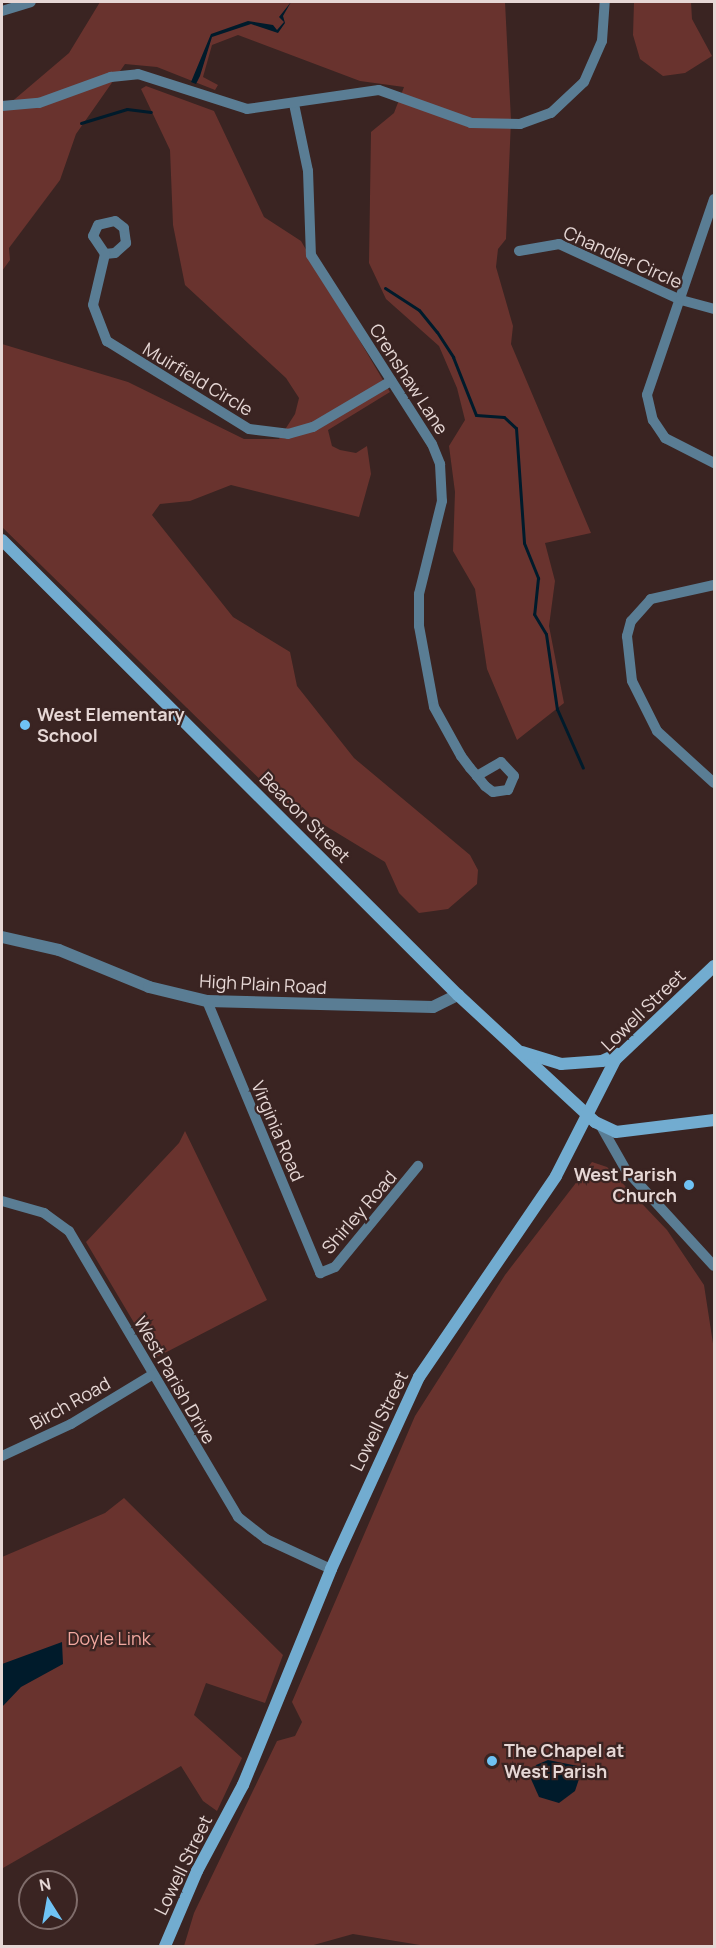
<!DOCTYPE html>
<html>
<head>
<meta charset="utf-8">
<style>
	body { margin:0 }
	#map { position:relative; width:716px; height:1948px; overflow:hidden; background:#3a2422; font-family:Manrope,sans-serif }
	div>[style] { position:absolute }
	.green>* { inset:0; background:#69332e }
	.water>* { inset:0; background:#001b2b }
	.stream>* { height:3px; margin:-1.5px; padding:0 1.5px; transform-origin:1.5px; border-radius:1.5px; background:#001b2b }
	.minor>* { height:10px; margin:-5px; padding:0 5px; transform-origin:5px; border-radius:5px; background:#5a7d94 }
	.tertiary>* { height:12px; margin:-6px; padding:0 6px; transform-origin:6px; border-radius:6px; background:#5a7d94 }
	.secondary>* { height:12px; margin:-6px; padding:0 6px; transform-origin:6px; border-radius:6px; background:#72acd0 }
	.dots>* { width:16px; height:16px; translate:-50% -50%; box-sizing:border-box; border:3px solid #3a2422; border-radius:50% }
	span { translate:-50% -50%; white-space:nowrap; text-align:center; line-height:1.15; -webkit-text-stroke:4.5px #3a2422; paint-order:stroke }
	.street-label { font-size:18px; color:#e6d7d5 }
	.poi-label { font-size:18px; color:#e6d7d5; font-weight:700 }
	.left { translate:0 -50%; text-align:left }
	.right { translate:-100% -50%; text-align:right }
	.park-label { font-size:18px; color:#f2a8a0 }
	.frame { position:absolute; inset:0; border:3px solid #e6d7d5; pointer-events:none }
	.north { position:absolute; left:18px; top:1870px; width:60px; height:60px; box-sizing:border-box; background:#3a2422; border:2px solid #7f6c6a; border-radius:50%; rotate:349deg; font-size:16px; font-weight:700; line-height:24px; text-align:center; color:#e6d7d5 }
	.north::after { content:''; display:block; margin:auto; width:21px; height:27px; background:#6fc2f4; clip-path:polygon(50% 0,100% 100%,50% 72%,0 100%) }
</style>
</head>
<body>
<div id="map">
	<div class="green">
		<div style="clip-path:polygon(100px 2px,505px 2px,511px 120px,506px 239px,498px 249px,496px 267px,513px 326px,511px 344px,591px 533px,545px 543px,555px 581px,549px 626px,564px 703px,517px 740px,487px 669px,475px 589px,453px 551px,455px 492px,449px 446px,465px 420px,457px 388px,439px 346px,386px 299px,369px 263px,371px 132px,394px 113px,404px 87px,360px 81px,238px 35px,212px 45px,203px 77px,218px 85px,215px 90px,157px 67px,125px 64px,76px 134px,60px 180px,9px 248px,10px 260px,2px 271px,2px 110px,69px 53px)"></div>
		<div style="clip-path:polygon(634px 2px,691px 2px,692px 19px,712px 56px,685px 73px,663px 76px,640px 59px,633px 35px)"></div>
		<div style="clip-path:polygon(146px 86px,214px 111px,264px 217px,301px 241px,390px 392px,328px 430px,332px 446px,340px 450px,356px 453px,367px 446px,371px 474px,359px 517px,231px 485px,190px 501px,160px 504px,152px 515px,233px 617px,290px 652px,297px 686px,354px 758px,470px 855px,478px 870px,477px 884px,448px 909px,419px 913px,399px 893px,385px 862px,278px 797px,2px 527px,2px 344px,128px 382px,244px 439px,279px 439px,295px 414px,299px 398px,286px 378px,185px 285px,173px 225px,170px 150px,141px 89px)"></div>
		<div style="clip-path:polygon(185px 1131px,267px 1300px,155px 1358px,86px 1242px,179px 1143px)"></div>
		<div style="clip-path:polygon(592px 1162px,607px 1167px,667px 1230px,704px 1285px,714px 1350px,714px 1946px,426px 1946px,353px 1934px,310px 1946px,184px 1946px,194px 1913px,277px 1741px,295px 1736px,302px 1722px,292px 1702px,415px 1416px,505px 1275px)"></div>
		<div style="clip-path:polygon(124px 1498px,283px 1655px,265px 1703px,206px 1683px,194px 1715px,242px 1758px,217px 1811px,203px 1801px,181px 1766px,3px 1868px,2px 1557px,105px 1513px)"></div>
	</div>
	<div class="water">
		<div style="clip-path:polygon(291px 2px,283px 16px,285px 23px,278px 33px,251px 24px,212px 37px,200px 76px,196px 84px,191px 82px,211px 34px,248px 21px,273px 25px,277px 30px,284px 22px,279px 17px)"></div>
		<div style="clip-path:polygon(62px 1642px,63px 1664px,21px 1687px,2px 1707px,2px 1664px)"></div>
		<div style="clip-path:polygon(548px 1760px,583px 1767px,575px 1791px,559px 1803px,539px 1797px,531px 1779px,536px 1765px)"></div>
	</div>
	<div class="stream">
		<div style="left:81px;top:123px;width:48px;rotate:-16.9deg"></div>
		<div style="left:127px;top:109px;width:24px;rotate:7deg"></div>
		<div style="left:385px;top:288px;width:40px;rotate:32.9deg"></div>
		<div style="left:419px;top:310px;width:28px;rotate:51deg"></div>
		<div style="left:437px;top:332px;width:30px;rotate:57deg"></div>
		<div style="left:453px;top:357px;width:62px;rotate:68.4deg"></div>
		<div style="left:476px;top:415px;width:28px;rotate:4deg"></div>
		<div style="left:504px;top:417px;width:16px;rotate:43deg"></div>
		<div style="left:516px;top:428px;width:115px;rotate:86deg"></div>
		<div style="left:524px;top:543px;width:38px;rotate:68deg"></div>
		<div style="left:538px;top:578px;width:36px;rotate:96deg"></div>
		<div style="left:534px;top:614px;width:23px;rotate:59deg"></div>
		<div style="left:546px;top:634px;width:76px;rotate:81.7deg"></div>
		<div style="left:557px;top:709px;width:64px;rotate:66.2deg"></div>
	</div>
	<div class="minor">
		<div style="left:2px;top:11px;width:30px;rotate:-17deg"></div>
		<div style="left:294px;top:104px;width:68px;rotate:78.2deg"></div>
		<div style="left:308px;top:171px;width:84px;rotate:88deg"></div>
		<div style="left:311px;top:255px;width:224px;rotate:57.4deg"></div>
		<div style="left:432px;top:444px;width:22px;rotate:68deg"></div>
		<div style="left:440px;top:464px;width:37px;rotate:87deg"></div>
		<div style="left:442px;top:501px;width:96px;rotate:103.9deg"></div>
		<div style="left:419px;top:594px;width:32px;rotate:90deg"></div>
		<div style="left:419px;top:626px;width:82px;rotate:79.5deg"></div>
		<div style="left:434px;top:707px;width:56px;rotate:61.1deg"></div>
		<div style="left:461px;top:756px;width:15px;rotate:53deg"></div>
		<div style="left:470px;top:768px;width:11px;rotate:49deg"></div>
		<div style="left:477px;top:776px;width:13px;rotate:51deg"></div>
		<div style="left:485px;top:786px;width:10px;rotate:37deg"></div>
		<div style="left:493px;top:792px;width:15px;rotate:-8deg"></div>
		<div style="left:508px;top:790px;width:15px;rotate:-67deg"></div>
		<div style="left:514px;top:776px;width:19px;rotate:-133deg"></div>
		<div style="left:501px;top:762px;width:28px;rotate:150deg"></div>
		<div style="left:2px;top:106px;width:37px;rotate:-5deg"></div>
		<div style="left:39px;top:103px;width:77px;rotate:-19.9deg"></div>
		<div style="left:111px;top:77px;width:27px;rotate:-6deg"></div>
		<div style="left:138px;top:74px;width:114px;rotate:17.8deg"></div>
		<div style="left:247px;top:109px;width:133px;rotate:-8.2deg"></div>
		<div style="left:379px;top:90px;width:98px;rotate:19.7deg"></div>
		<div style="left:471px;top:123px;width:49px;rotate:1.2deg"></div>
		<div style="left:520px;top:124px;width:33px;rotate:-20deg"></div>
		<div style="left:551px;top:113px;width:45px;rotate:-43.2deg"></div>
		<div style="left:584px;top:82px;width:45px;rotate:-66.3deg"></div>
		<div style="left:602px;top:41px;width:39px;rotate:-86deg"></div>
		<div style="left:714px;top:199px;width:207px;rotate:108.9deg"></div>
		<div style="left:647px;top:395px;width:26px;rotate:77deg"></div>
		<div style="left:653px;top:420px;width:22px;rotate:56deg"></div>
		<div style="left:665px;top:438px;width:55px;rotate:27deg"></div>
		<div style="left:519px;top:251px;width:41px;rotate:-9.9deg"></div>
		<div style="left:559px;top:244px;width:134px;rotate:24.7deg"></div>
		<div style="left:681px;top:300px;width:34px;rotate:15deg"></div>
		<div style="left:105px;top:254px;width:10px;rotate:-6deg"></div>
		<div style="left:115px;top:253px;width:15px;rotate:-42deg"></div>
		<div style="left:126px;top:243px;width:15px;rotate:-98deg"></div>
		<div style="left:124px;top:228px;width:11px;rotate:-142deg"></div>
		<div style="left:115px;top:221px;width:17px;rotate:167deg"></div>
		<div style="left:98px;top:225px;width:12px;rotate:114deg"></div>
		<div style="left:93px;top:236px;width:22px;rotate:56deg"></div>
		<div style="left:105px;top:254px;width:52px;rotate:103.2deg"></div>
		<div style="left:93px;top:305px;width:39px;rotate:69deg"></div>
		<div style="left:107px;top:341px;width:167px;rotate:31.8deg"></div>
		<div style="left:249px;top:429px;width:39px;rotate:7deg"></div>
		<div style="left:288px;top:434px;width:26px;rotate:-16deg"></div>
		<div style="left:313px;top:427px;width:91px;rotate:-30.5deg"></div>
		<div style="left:714px;top:585px;width:65px;rotate:167.5deg"></div>
		<div style="left:651px;top:599px;width:30px;rotate:132deg"></div>
		<div style="left:631px;top:621px;width:16px;rotate:105deg"></div>
		<div style="left:627px;top:636px;width:45px;rotate:83.7deg"></div>
		<div style="left:632px;top:681px;width:56px;rotate:63.4deg"></div>
		<div style="left:657px;top:731px;width:77px;rotate:42.4deg"></div>
		<div style="left:207px;top:1001px;width:295px;rotate:67.4deg"></div>
		<div style="left:320px;top:1273px;width:16px;rotate:-22deg"></div>
		<div style="left:335px;top:1267px;width:131px;rotate:-50.6deg"></div>
		<div style="left:602px;top:1128px;width:48px;rotate:60.3deg"></div>
		<div style="left:626px;top:1170px;width:130px;rotate:47.5deg"></div>
		<div style="left:2px;top:1201px;width:44px;rotate:15.9deg"></div>
		<div style="left:44px;top:1213px;width:31px;rotate:36deg"></div>
		<div style="left:69px;top:1231px;width:332px;rotate:59.4deg"></div>
		<div style="left:238px;top:1517px;width:36px;rotate:38deg"></div>
		<div style="left:266px;top:1539px;width:72px;rotate:24.8deg"></div>
		<div style="left:2px;top:1456px;width:76px;rotate:-24.9deg"></div>
		<div style="left:71px;top:1424px;width:95px;rotate:-31.2deg"></div>
	</div>
	<div class="tertiary">
		<div style="left:2px;top:937px;width:58px;rotate:12.8deg"></div>
		<div style="left:59px;top:950px;width:97px;rotate:22.3deg"></div>
		<div style="left:149px;top:987px;width:60px;rotate:13.6deg"></div>
		<div style="left:207px;top:1001px;width:226px;rotate:1.5deg"></div>
		<div style="left:433px;top:1007px;width:28px;rotate:-26deg"></div>
	</div>
	<div class="secondary">
		<div style="left:2px;top:540px;width:644px;rotate:44.94deg"></div>
		<div style="left:458px;top:995px;width:187px;rotate:42.8deg"></div>
		<div style="left:595px;top:1122px;width:23px;rotate:25deg"></div>
		<div style="left:616px;top:1132px;width:99px;rotate:-7deg"></div>
		<div style="left:522px;top:1052px;width:41px;rotate:17.1deg"></div>
		<div style="left:561px;top:1064px;width:41px;rotate:-4.2deg"></div>
		<div style="left:602px;top:1061px;width:17px;rotate:-25deg"></div>
		<div style="left:165px;top:1946px;width:82px;rotate:-66.9deg"></div>
		<div style="left:197px;top:1871px;width:98px;rotate:-61.9deg"></div>
		<div style="left:243px;top:1785px;width:233px;rotate:-67.8deg"></div>
		<div style="left:331px;top:1569px;width:211px;rotate:-65.4deg"></div>
		<div style="left:419px;top:1377px;width:243px;rotate:-55.7deg"></div>
		<div style="left:556px;top:1176px;width:130px;rotate:-63deg"></div>
		<div style="left:615px;top:1060px;width:137px;rotate:-43.5deg"></div>
	</div>
	<div class="dots">
		<div style="left:25px;top:725px;background:#6fc2f4"></div>
		<div style="left:689px;top:1185px;background:#6fc2f4"></div>
		<div style="left:492px;top:1761px;background:#6fc2f4"></div>
	</div>
	<div class="street-label">
		<span style="left:623px;top:257px;rotate:24deg">Chandler Circle</span>
		<span style="left:198px;top:379px;rotate:31deg">Muirfield Circle</span>
		<span style="left:409px;top:379px;rotate:57deg">Crenshaw Lane</span>
		<span style="left:305px;top:817px;rotate:45deg">Beacon Street</span>
		<span style="left:263px;top:984px;rotate:3deg">High Plain Road</span>
		<span style="left:643px;top:1010px;rotate:-44deg">Lowell Street</span>
		<span style="left:278px;top:1131px;rotate:67deg">Virginia Road</span>
		<span style="left:359px;top:1212px;rotate:-49deg">Shirley Road</span>
		<span style="left:175px;top:1380px;rotate:60deg">West Parish Drive</span>
		<span style="left:70px;top:1403px;rotate:-29deg">Birch Road</span>
		<span style="left:379px;top:1421px;rotate:-64deg">Lowell Street</span>
		<span style="left:183px;top:1865px;rotate:-64deg">Lowell Street</span>
	</div>
	<div class="poi-label">
		<span class="left" style="left:37px;top:725px">West Elementary<br>School</span>
		<span class="right" style="left:677px;top:1185px">West Parish<br>Church</span>
		<span class="left" style="left:504px;top:1761px">The Chapel at<br>West Parish</span>
	</div>
	<div class="park-label">
		<span style="left:109px;top:1638px">Doyle Link</span>
	</div>
	<div class="frame"></div>
	<div class="north">N</div>
</div>
</body>
</html>
